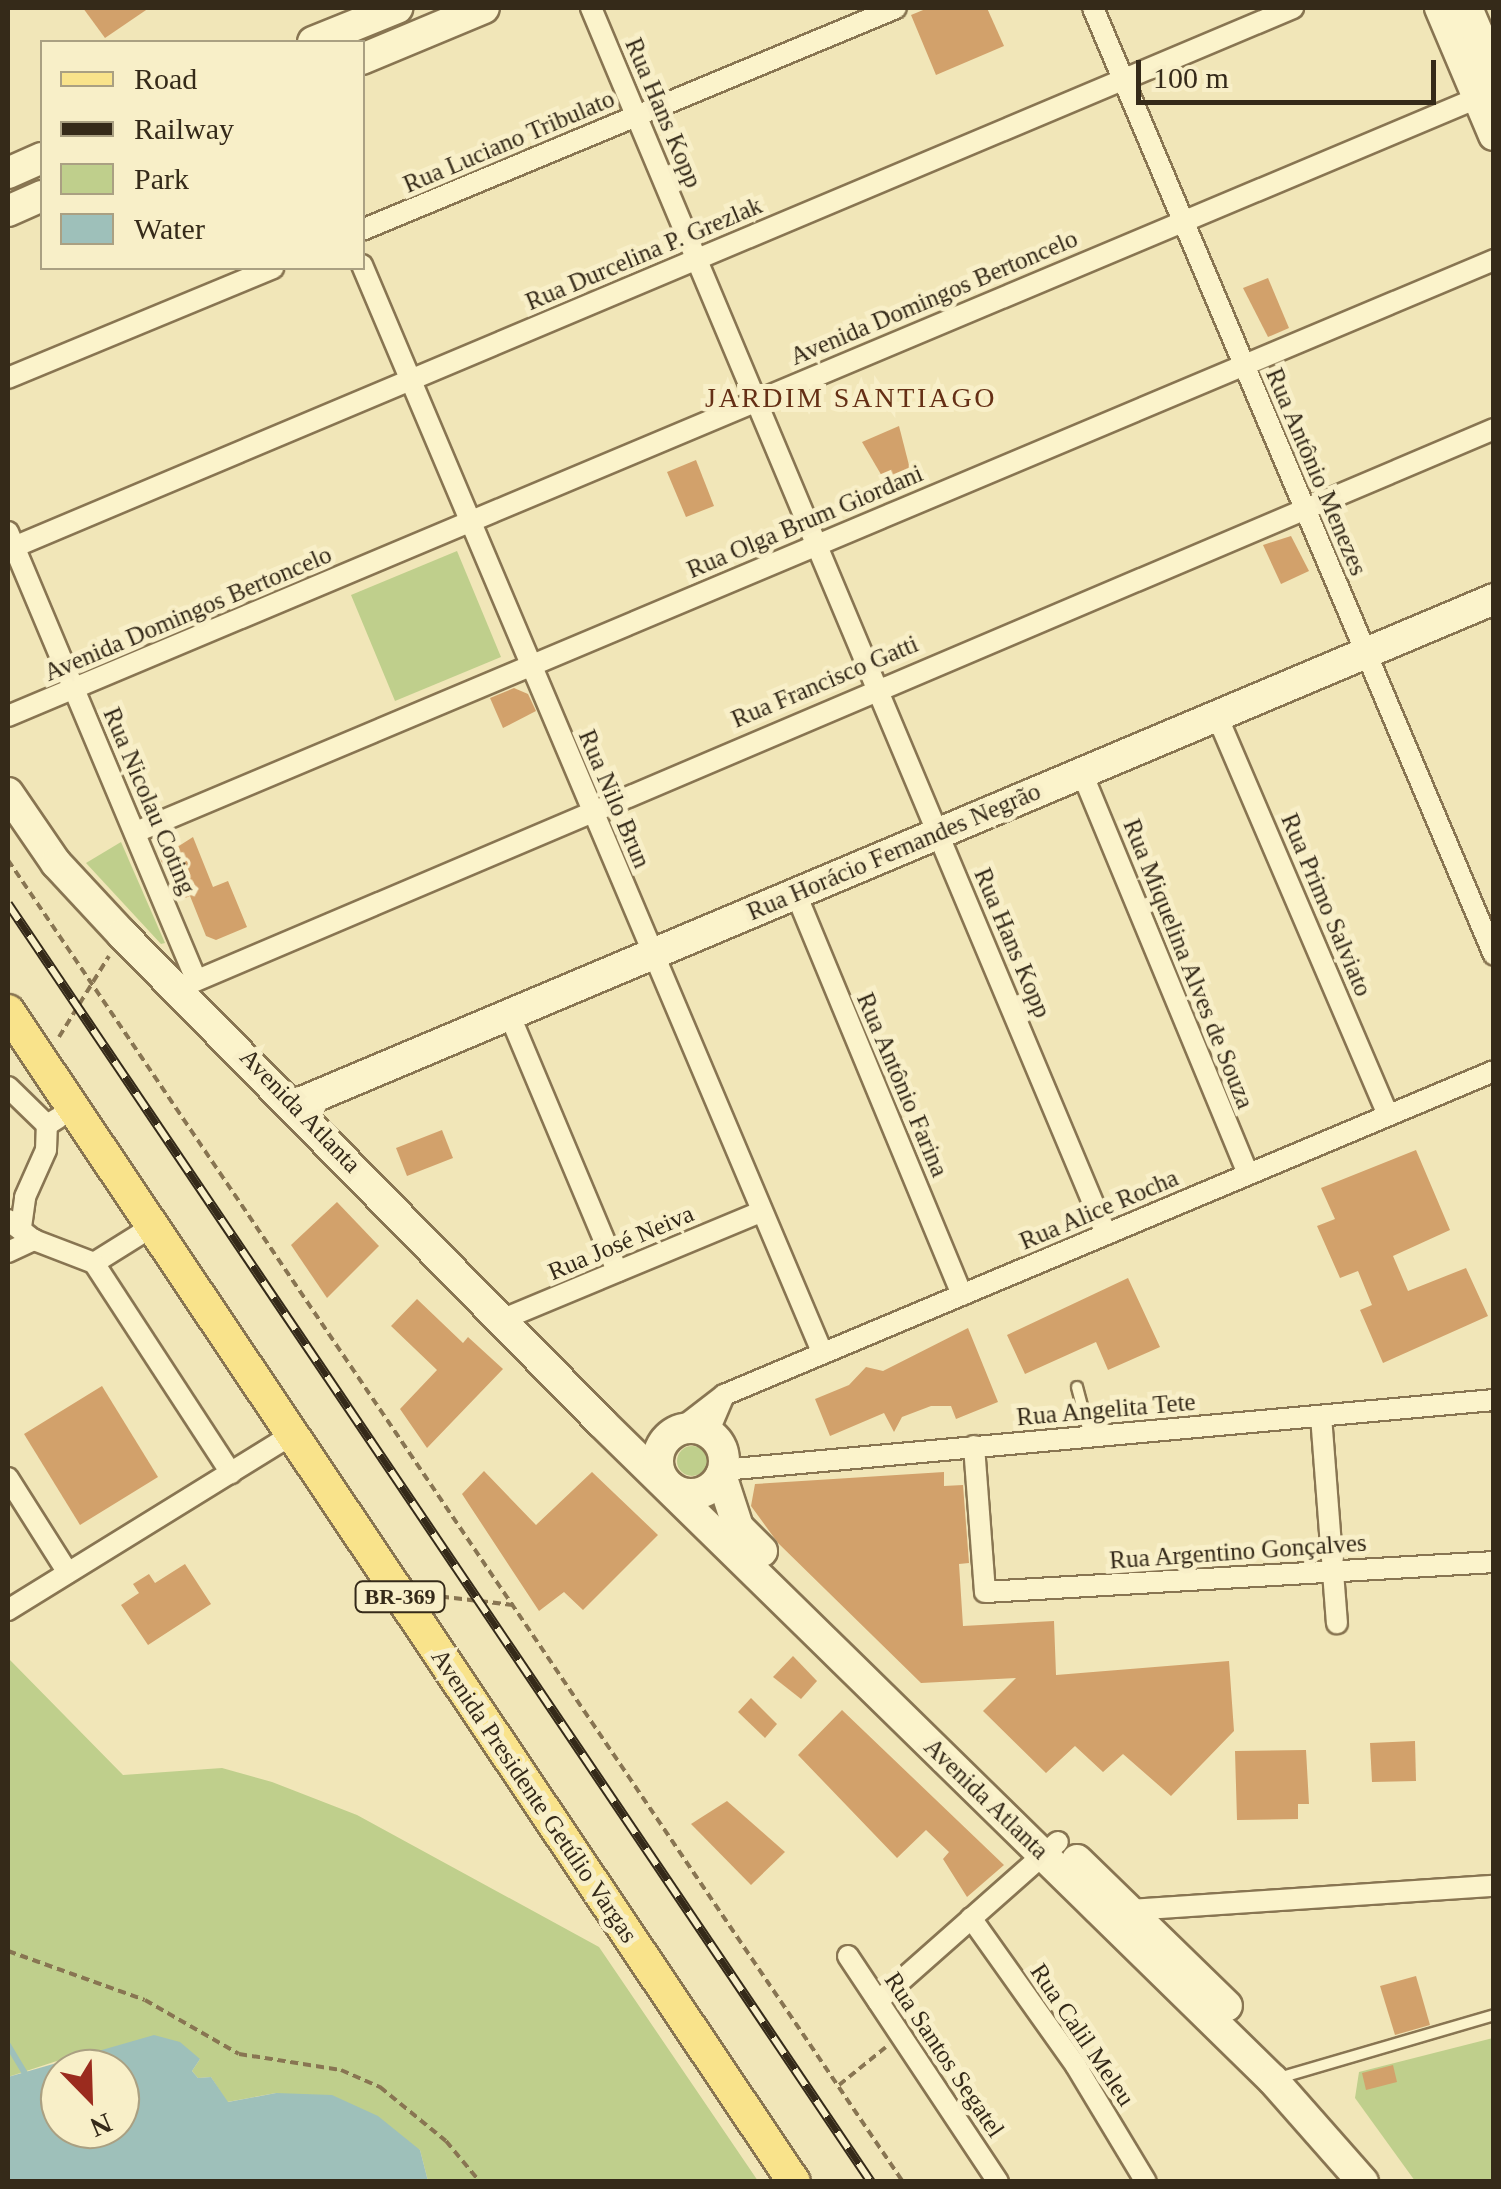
<!DOCTYPE html>
<html>
<head>
<meta charset="utf-8">
<style>
	body { margin:0 }
	#map { position:relative; width:1501px; height:2189px; overflow:hidden; background:#f1e6b8; font-family:"Times New Roman",serif }
	div>[style] { position:absolute }
	.green>* { inset:0; background:#bfcf8c }
	.round { border-radius:50% }
	.water>* { inset:0; background:#9ec0ba }
	.stream>* { height:6px; margin:-3px; padding:0 3px; transform-origin:3px; border-radius:3px; background:#9ec0ba }
	.building>* { inset:0; background:#d2a16b }
	.path>* { height:4px; margin-top:-2px; transform-origin:0; background:repeating-linear-gradient(90deg,#887552 0 8px,transparent 0 13px) }
	.roads { filter:drop-shadow(2px 0 #887552) drop-shadow(-2px 0 #887552) drop-shadow(0 2px #887552) drop-shadow(0 -2px #887552) }
	.lane>* { height:10px; margin:-5px; padding:0 5px; transform-origin:5px; border-radius:5px; background:#fbf3cb }
	.street>* { height:20px; margin:-10px; padding:0 10px; transform-origin:10px; border-radius:10px; background:#fbf3cb }
	.secondary>* { height:30px; margin:-15px; padding:0 15px; transform-origin:15px; border-radius:15px; background:#fbf3cb }
	.secondary>.ring { margin:-15px; padding:0; box-sizing:content-box; background:none; border:30px solid #fbf3cb; border-radius:50% }
	.primary>* { height:32px; margin:-16px; padding:0 16px; transform-origin:16px; border-radius:16px; background:#f9e38b }
	.rail>* { height:10px; margin-top:-5px; transform-origin:0; background:repeating-linear-gradient(90deg,#f8efc8 0 19px,#352a19 0 38px); box-sizing:border-box; border-block:2px solid #352a19 }
	span { translate:-50% -50%; white-space:nowrap; text-align:center; line-height:1.15; -webkit-text-stroke:10px #f8efc8; paint-order:stroke }
	.shield-label span { padding:2px 8px; background:#f8efc8; border:2px solid; border-radius:8px; -webkit-text-stroke-width:0 }
	.shield-label { font-size:22px; color:#352a19; font-weight:700 }
	.street-label { font-size:25px; color:#352a19 }
	.neighbourhood-label { font-size:28px; color:#652f15; letter-spacing:2.5px }
	.frame { position:absolute; inset:0; border:10px solid #352a19; pointer-events:none }
	.legend { position:absolute; left:40px; top:40px; width:325px; height:230px; box-sizing:border-box; background:#f8efc8; border:2px solid #aaa082; margin:0; padding:12px 18px; list-style:none; font-size:30px; color:#352a19 }
	.legend li { display:flex; align-items:center; gap:20px; height:50px }
	.legend b { width:50px; border:2px solid #aaa082 }
	.north { position:absolute; left:40px; top:2049px; width:100px; height:100px; box-sizing:border-box; background:#f8efc8; border:2px solid #aaa082; border-radius:50%; rotate:157deg; font-size:28px; font-weight:700; line-height:40px; text-align:center; color:#352a19 }
	.north::after { content:''; display:block; margin:auto; width:35px; height:45px; background:#9b2b1e; clip-path:polygon(50% 0,100% 100%,50% 72%,0 100%) }
	.scale { position:absolute; left:1136px; top:60px; width:300px; height:45px; box-sizing:border-box; border:5px solid #352a19; border-top:0; padding-left:12px; font-size:30px; line-height:35px; white-space:nowrap; color:#352a19; -webkit-text-stroke:8px #f8efc8; paint-order:stroke }
</style>
</head>
<body>
<div id="map">
	<div class="green">
		<div style="clip-path:polygon(457px 551px,501px 657px,395px 701px,351px 595px)"></div>
		<div style="clip-path:polygon(121px 842px,165px 943px,161px 944px,86px 863px)"></div>
		<div class="round" style="left:677px;top:1446px;width:30px;height:30px"></div>
		<div style="clip-path:polygon(8px 1658px,123px 1775px,222px 1768px,272px 1782px,357px 1815px,599px 1947px,758px 2181px,428px 2181px,420px 2150px,276px 2093px,227px 2102px,211px 2077px,198px 2078px,192px 2071px,200px 2059px,72px 2056px,8px 2077px)"></div>
		<div style="clip-path:polygon(1493px 2038px,1493px 2181px,1415px 2181px,1355px 2098px,1359px 2072px)"></div>
	</div>
	<div class="water">
		<div style="clip-path:polygon(evenodd,154px 2035px,180px 2042px,200px 2059px,192px 2071px,198px 2078px,211px 2077px,228px 2102px,276px 2093px,332px 2095px,378px 2116px,420px 2150px,428px 2181px,8px 2181px,8px 2077px,154px 2035px,60px 2069px,120px 2069px,120px 2129px,60px 2129px,60px 2069px)"></div>
	</div>
	<div class="stream">
		<div style="left:8px;top:2045px;width:39px;rotate:59deg"></div>
	</div>
	<div class="building">
		<div style="clip-path:polygon(83px 8px,149px 8px,105px 38px)"></div>
		<div style="clip-path:polygon(928px 8px,987px 8px,1004px 46px,936px 75px,911px 15px)"></div>
		<div style="clip-path:polygon(1268px 278px,1289px 328px,1268px 337px,1243px 288px)"></div>
		<div style="clip-path:polygon(899px 426px,911px 473px,886px 483px,862px 442px)"></div>
		<div style="clip-path:polygon(696px 460px,714px 506px,686px 517px,667px 472px)"></div>
		<div style="clip-path:polygon(1291px 536px,1309px 571px,1281px 584px,1263px 545px)"></div>
		<div style="clip-path:polygon(514px 688px,528px 694px,536px 711px,503px 728px,490px 698px)"></div>
		<div style="clip-path:polygon(193px 837px,213px 887px,228px 881px,247px 927px,216px 940px,206px 936px,190px 896px,178px 901px,160px 858px)"></div>
		<div style="clip-path:polygon(442px 1130px,453px 1158px,407px 1176px,396px 1148px)"></div>
		<div style="clip-path:polygon(1416px 1150px,1450px 1230px,1393px 1256px,1408px 1291px,1466px 1268px,1488px 1316px,1383px 1363px,1360px 1310px,1372px 1305px,1358px 1271px,1340px 1278px,1317px 1226px,1335px 1219px,1321px 1188px)"></div>
		<div style="clip-path:polygon(337px 1202px,379px 1246px,327px 1298px,291px 1245px)"></div>
		<div style="clip-path:polygon(1128px 1278px,1160px 1347px,1108px 1370px,1096px 1342px,1025px 1374px,1007px 1335px)"></div>
		<div style="clip-path:polygon(417px 1299px,463px 1343px,468px 1337px,503px 1369px,427px 1448px,400px 1409px,437px 1370px,391px 1326px)"></div>
		<div style="clip-path:polygon(968px 1328px,998px 1402px,956px 1419px,951px 1406px,931px 1406px,902px 1417px,894px 1432px,884px 1413px,830px 1436px,815px 1399px,849px 1385px,866px 1367px,883px 1371px)"></div>
		<div style="clip-path:polygon(102px 1386px,158px 1477px,80px 1525px,24px 1434px)"></div>
		<div style="clip-path:polygon(484px 1471px,536px 1525px,592px 1472px,658px 1535px,583px 1610px,564px 1592px,539px 1611px,462px 1494px)"></div>
		<div style="clip-path:polygon(944px 1472px,944px 1486px,963px 1485px,969px 1563px,959px 1564px,963px 1626px,1054px 1621px,1056px 1675px,1229px 1661px,1234px 1731px,1171px 1796px,1123px 1754px,1103px 1772px,1075px 1746px,1046px 1773px,983px 1711px,1016px 1678px,921px 1683px,778px 1543px,751px 1506px,755px 1484px)"></div>
		<div style="clip-path:polygon(185px 1564px,211px 1604px,148px 1645px,121px 1605px,139px 1593px,133px 1584px,149px 1574px,155px 1583px)"></div>
		<div style="clip-path:polygon(793px 1656px,817px 1681px,801px 1699px,773px 1677px)"></div>
		<div style="clip-path:polygon(751px 1698px,777px 1724px,765px 1738px,738px 1712px)"></div>
		<div style="clip-path:polygon(842px 1710px,1004px 1865px,967px 1897px,943px 1859px,949px 1852px,926px 1830px,897px 1858px,798px 1755px)"></div>
		<div style="clip-path:polygon(1415px 1741px,1416px 1781px,1372px 1782px,1370px 1743px)"></div>
		<div style="clip-path:polygon(1306px 1750px,1309px 1804px,1298px 1804px,1298px 1819px,1237px 1820px,1235px 1751px)"></div>
		<div style="clip-path:polygon(727px 1801px,785px 1852px,751px 1885px,691px 1824px)"></div>
		<div style="clip-path:polygon(1416px 1976px,1430px 2025px,1395px 2035px,1380px 1986px)"></div>
		<div style="clip-path:polygon(1393px 2065px,1397px 2082px,1366px 2090px,1362px 2073px)"></div>
	</div>
	<div class="path">
		<div style="left:8px;top:860px;width:1596px;rotate:55.9deg"></div>
		<div style="left:59px;top:1037px;width:95px;rotate:-58.3deg"></div>
		<div style="left:428px;top:1595px;width:86px;rotate:6.7deg"></div>
		<div style="left:8px;top:1951px;width:145px;rotate:19.7deg"></div>
		<div style="left:145px;top:2000px;width:108px;rotate:29.9deg"></div>
		<div style="left:239px;top:2054px;width:103px;rotate:8.9deg"></div>
		<div style="left:341px;top:2070px;width:43px;rotate:23.6deg"></div>
		<div style="left:380px;top:2087px;width:85px;rotate:39.3deg"></div>
		<div style="left:446px;top:2141px;width:53px;rotate:50.3deg"></div>
		<div style="left:839px;top:2085px;width:60px;rotate:-39deg"></div>
	</div>
	<div class="roads">
		<div class="lane">
			<div style="left:1077px;top:1387px;width:51px;rotate:75.1deg"></div>
			<div style="left:1279px;top:2078px;width:224px;rotate:-16.3deg"></div>
		</div>
		<div class="street">
			<div style="left:591px;top:8px;width:1330px;rotate:67.21deg"></div>
			<div style="left:1093px;top:8px;width:1028px;rotate:67.05deg"></div>
			<div style="left:362px;top:230px;width:578px;rotate:-22.57deg"></div>
			<div style="left:362px;top:265px;width:1180px;rotate:67.06deg"></div>
			<div style="left:8px;top:378px;width:287px;rotate:-22.5deg"></div>
			<div style="left:8px;top:532px;width:486px;rotate:67.2deg"></div>
			<div style="left:14px;top:547px;width:1388px;rotate:-22.85deg"></div>
			<div style="left:8px;top:716px;width:1612px;rotate:-22.81deg"></div>
			<div style="left:1217px;top:716px;width:434px;rotate:66.8deg"></div>
			<div style="left:1082px;top:773px;width:434px;rotate:67.5deg"></div>
			<div style="left:136px;top:832px;width:1474px;rotate:-22.84deg"></div>
			<div style="left:796px;top:894px;width:434px;rotate:67.5deg"></div>
			<div style="left:179px;top:988px;width:1429px;rotate:-23.03deg"></div>
			<div style="left:510px;top:1016px;width:277px;rotate:67.2deg"></div>
			<div style="left:8px;top:1087px;width:54px;rotate:44.3deg"></div>
			<div style="left:47px;top:1125px;width:13px;rotate:-32deg"></div>
			<div style="left:8px;top:1220px;width:33px;rotate:38deg"></div>
			<div style="left:34px;top:1240px;width:64px;rotate:21deg"></div>
			<div style="left:94px;top:1263px;width:66px;rotate:-32deg"></div>
			<div style="left:21px;top:1227px;width:30px;rotate:-82deg"></div>
			<div style="left:25px;top:1197px;width:51px;rotate:-65.9deg"></div>
			<div style="left:46px;top:1150px;width:25px;rotate:-88deg"></div>
			<div style="left:8px;top:1252px;width:29px;rotate:-25deg"></div>
			<div style="left:94px;top:1263px;width:251px;rotate:56.9deg"></div>
			<div style="left:501px;top:1320px;width:281px;rotate:-22.6deg"></div>
			<div style="left:1321px;top:1416px;width:208px;rotate:85.6deg"></div>
			<div style="left:676px;top:1432px;width:61px;rotate:-37.6deg"></div>
			<div style="left:724px;top:1395px;width:835px;rotate:-22.82deg"></div>
			<div style="left:708px;top:1433px;width:39px;rotate:-67deg"></div>
			<div style="left:974px;top:1446px;width:146px;rotate:85.7deg"></div>
			<div style="left:985px;top:1592px;width:510px;rotate:-3.37deg"></div>
			<div style="left:723px;top:1470px;width:774px;rotate:-5.19deg"></div>
			<div style="left:8px;top:1478px;width:112px;rotate:57.7deg"></div>
			<div style="left:8px;top:1610px;width:333px;rotate:-31.7deg"></div>
			<div style="left:1124px;top:1916px;width:8px;rotate:-45deg"></div>
			<div style="left:1130px;top:1910px;width:365px;rotate:-3.8deg"></div>
			<div style="left:971px;top:1918px;width:181px;rotate:54.6deg"></div>
			<div style="left:1076px;top:2066px;width:135px;rotate:58.9deg"></div>
			<div style="left:848px;top:1956px;width:271px;rotate:56.4deg"></div>
			<div style="left:878px;top:2001px;width:240px;rotate:-41.5deg"></div>
		</div>
		<div class="secondary">
			<div style="left:1440px;top:8px;width:138px;rotate:67deg"></div>
			<div style="left:1467px;top:8px;width:69px;rotate:66.8deg"></div>
			<div style="left:313px;top:42px;width:91px;rotate:-22deg"></div>
			<div style="left:362px;top:59px;width:132px;rotate:-22.7deg"></div>
			<div style="left:8px;top:173px;width:37px;rotate:-24deg"></div>
			<div style="left:8px;top:211px;width:37px;rotate:-24deg"></div>
			<div style="left:8px;top:793px;width:85px;rotate:55.6deg"></div>
			<div style="left:56px;top:863px;width:97px;rotate:47.1deg"></div>
			<div style="left:122px;top:934px;width:685px;rotate:45.53deg"></div>
			<div style="left:602px;top:1423px;width:939px;rotate:44.4deg"></div>
			<div style="left:1273px;top:2080px;width:136px;rotate:48.6deg"></div>
			<div style="left:295px;top:1105px;width:1301px;rotate:-22.88deg"></div>
			<div class="ring" style="left:658px;top:1428px;width:36px;height:36px"></div>
			<div style="left:721px;top:1475px;width:55px;rotate:71.9deg"></div>
			<div style="left:738px;top:1527px;width:34px;rotate:45deg"></div>
			<div style="left:1077px;top:1860px;width:209px;rotate:44.2deg"></div>
		</div>
		<div class="primary">
			<div style="left:8px;top:1011px;width:1410px;rotate:56.13deg"></div>
		</div>
	</div>
	<div class="rail">
		<div style="left:8px;top:904px;width:1542px;rotate:55.97deg"></div>
	</div>
	<div class="shield-label">
		<span style="left:400px;top:1597px">BR-369</span>
	</div>
	<div class="street-label">
		<span style="left:663px;top:113px;rotate:67deg">Rua Hans Kopp</span>
		<span style="left:509px;top:142px;rotate:-23deg">Rua Luciano Tribulato</span>
		<span style="left:644px;top:254px;rotate:-23deg">Rua Durcelina P. Grezlak</span>
		<span style="left:934px;top:298px;rotate:-23deg">Avenida Domingos Bertoncelo</span>
		<span style="left:1316px;top:472px;rotate:67deg">Rua Antônio Menezes</span>
		<span style="left:805px;top:522px;rotate:-23deg">Rua Olga Brum Giordani</span>
		<span style="left:188px;top:614px;rotate:-23deg">Avenida Domingos Bertoncelo</span>
		<span style="left:825px;top:682px;rotate:-23deg">Rua Francisco Gatti</span>
		<span style="left:614px;top:799px;rotate:67deg">Rua Nilo Brun</span>
		<span style="left:149px;top:801px;rotate:67deg">Rua Nicolau Coting</span>
		<span style="left:894px;top:852px;rotate:-23deg">Rua Horácio Fernandes Negrão</span>
		<span style="left:1326px;top:905px;rotate:67deg">Rua Primo Salviato</span>
		<span style="left:1012px;top:943px;rotate:67deg">Rua Hans Kopp</span>
		<span style="left:1188px;top:964px;rotate:68deg">Rua Miquelina Alves de Souza</span>
		<span style="left:902px;top:1085px;rotate:67deg">Rua Antônio Farina</span>
		<span style="left:300px;top:1111px;rotate:46deg">Avenida Atlanta</span>
		<span style="left:1099px;top:1210px;rotate:-23deg">Rua Alice Rocha</span>
		<span style="left:621px;top:1243px;rotate:-23deg">Rua José Neiva</span>
		<span style="left:1106px;top:1410px;rotate:-5deg">Rua Angelita Tete</span>
		<span style="left:1238px;top:1552px;rotate:-4deg">Rua Argentino Gonçalves</span>
		<span style="left:534px;top:1796px;rotate:56deg">Avenida Presidente Getúlio Vargas</span>
		<span style="left:986px;top:1799px;rotate:44deg">Avenida Atlanta</span>
		<span style="left:1082px;top:2035px;rotate:56deg">Rua Calil Meleu</span>
		<span style="left:944px;top:2055px;rotate:56deg">Rua Santos Segatel</span>
	</div>
	<div class="neighbourhood-label">
		<span style="left:851px;top:398px">JARDIM SANTIAGO</span>
	</div>
	<div class="frame"></div>
	<ul class="legend">
	<li><b style="height:12px;background:#f9e38b"></b>Road</li>
	<li><b style="height:12px;background:#352a19"></b>Railway</li>
	<li><b style="height:28px;background:#bfcf8c"></b>Park</li>
	<li><b style="height:28px;background:#9ec0ba"></b>Water</li>
	</ul>
	<div class="north">N</div>
	<div class="scale">100 m</div>
</div>
</body>
</html>
